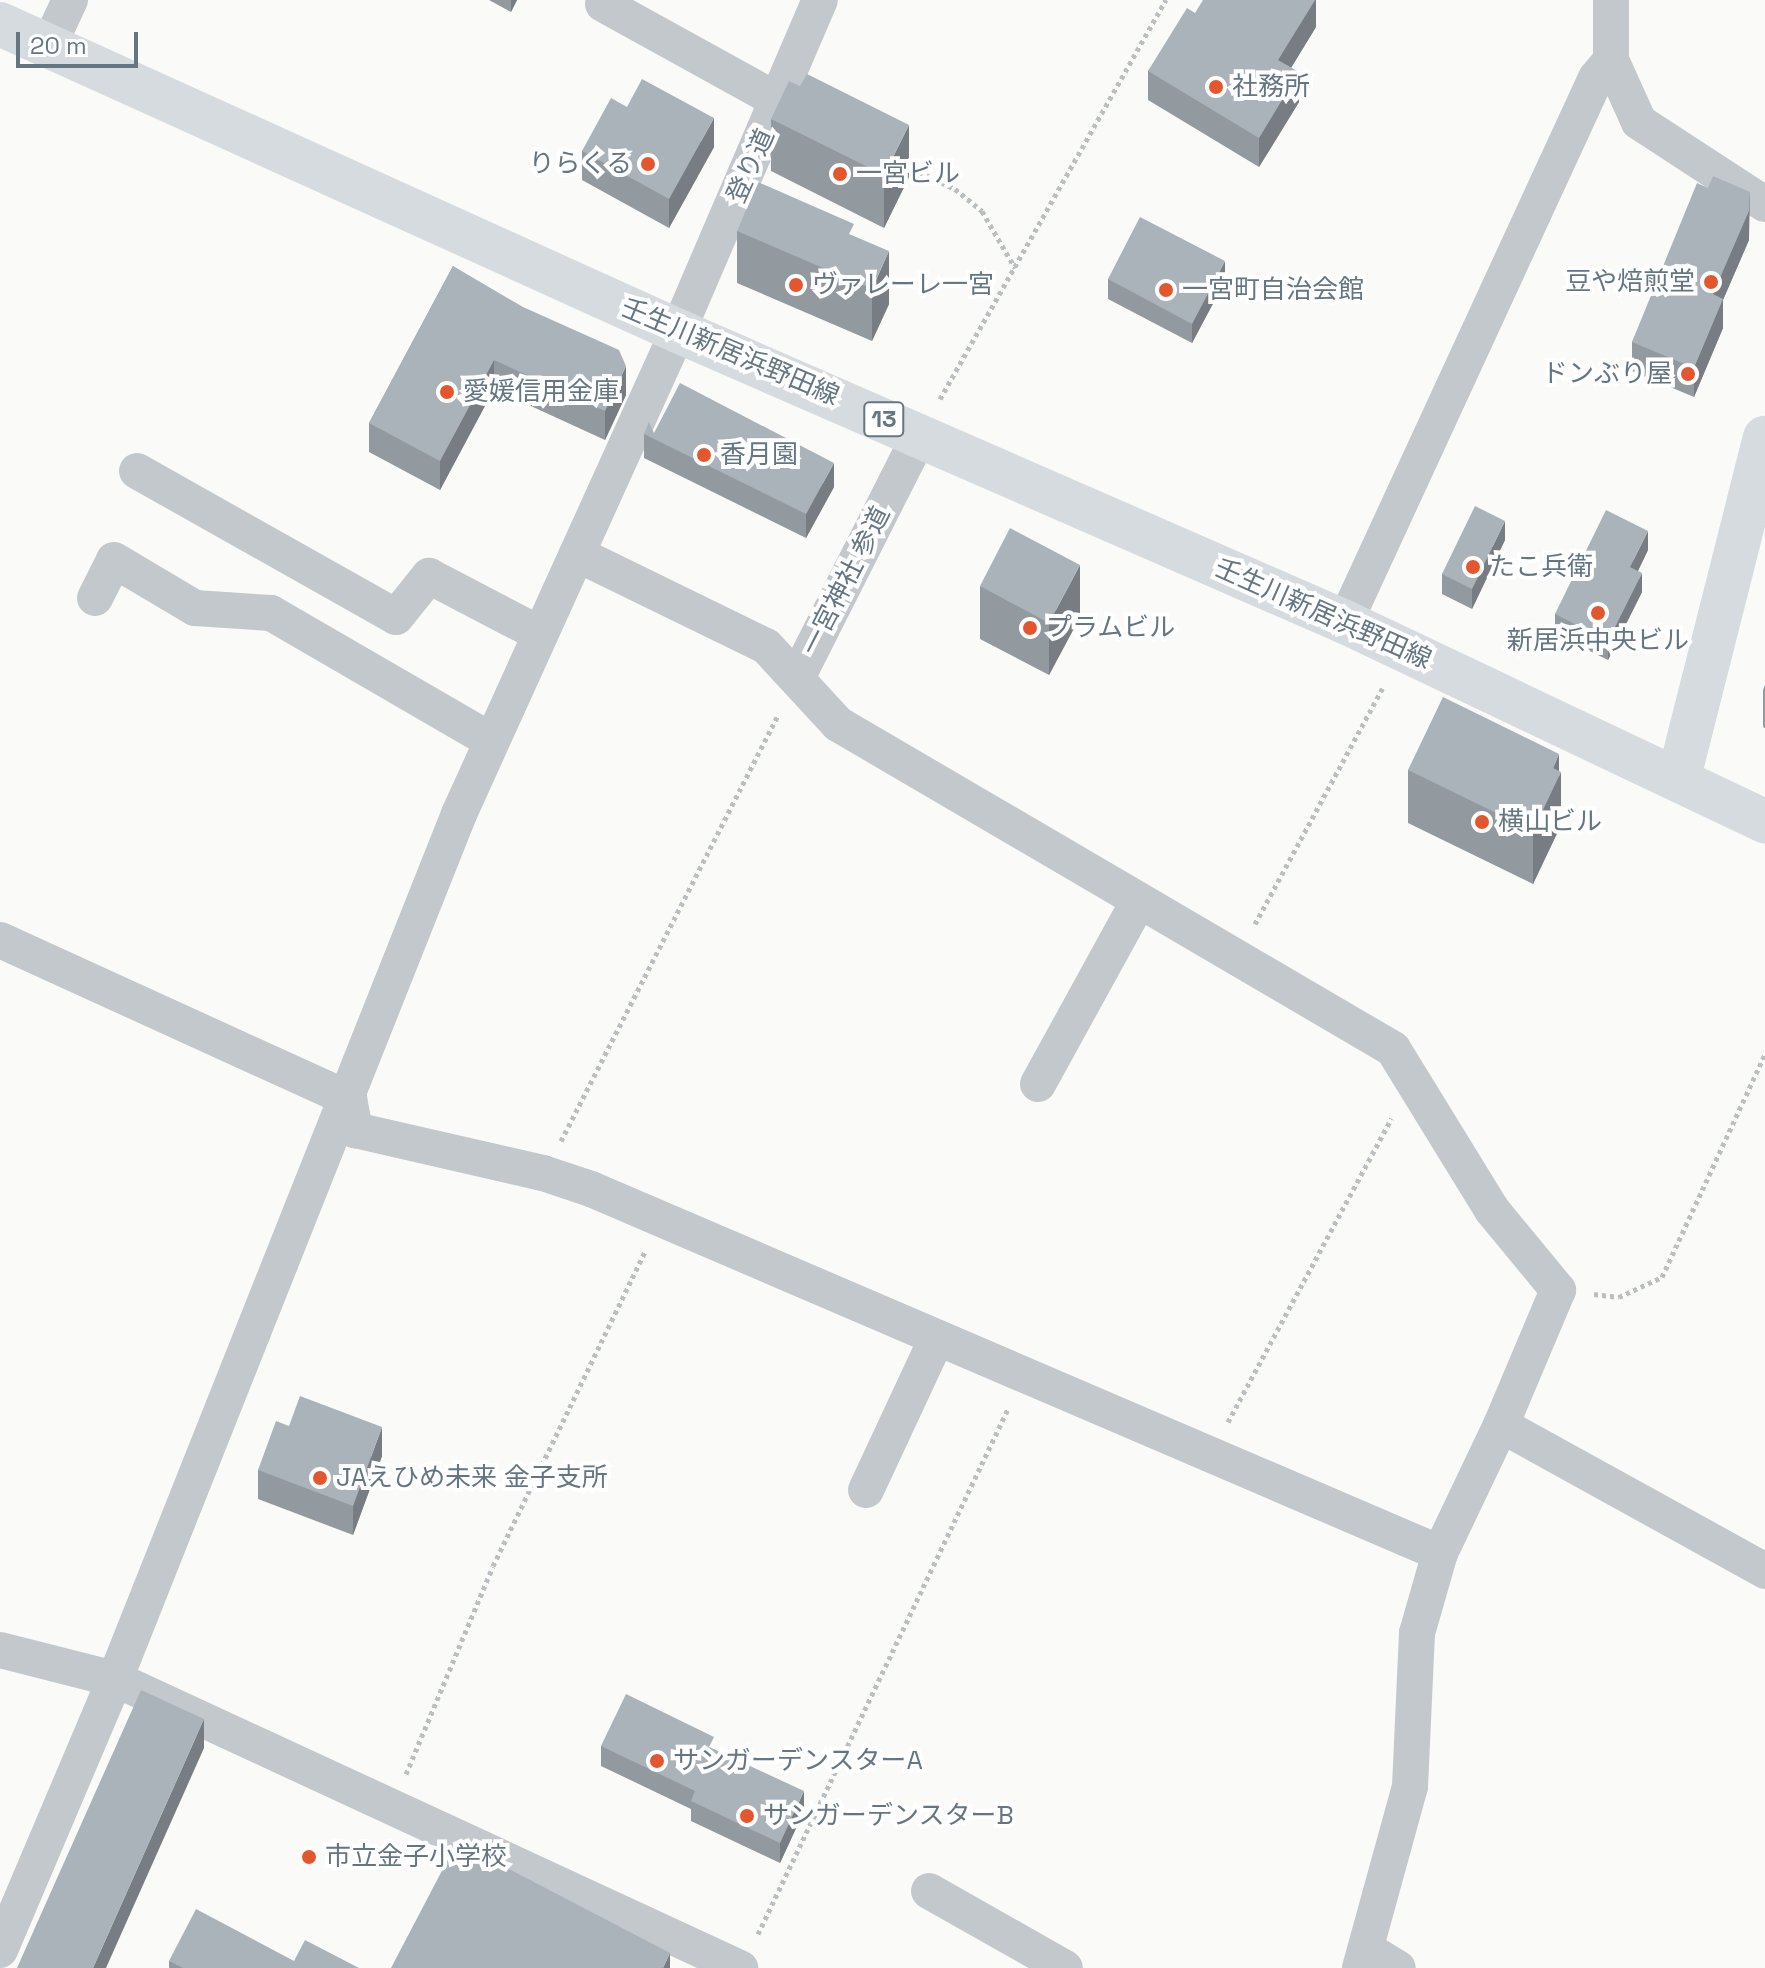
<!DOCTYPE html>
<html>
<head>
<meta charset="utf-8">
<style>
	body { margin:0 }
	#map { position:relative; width:1765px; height:1968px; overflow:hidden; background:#fafaf8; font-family:"Space Grotesk","Noto Sans JP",sans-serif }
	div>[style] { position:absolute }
	.path>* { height:5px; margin-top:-2.5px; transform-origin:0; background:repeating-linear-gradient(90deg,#bbbfc2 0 4px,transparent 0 8px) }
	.street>* { height:36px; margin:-18px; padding:0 18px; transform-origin:18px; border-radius:18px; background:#c3c8cc }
	.secondary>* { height:44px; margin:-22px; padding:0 22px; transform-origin:22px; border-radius:22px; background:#d6dbdf }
	.primary>* { height:44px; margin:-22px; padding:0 22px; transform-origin:22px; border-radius:22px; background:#d6dbdf }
	.wall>* { inset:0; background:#929a9f }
	.shaded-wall>* { inset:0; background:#777d82 }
	.building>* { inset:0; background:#aab3b9 }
	.dots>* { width:22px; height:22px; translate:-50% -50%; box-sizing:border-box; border:4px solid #fff; border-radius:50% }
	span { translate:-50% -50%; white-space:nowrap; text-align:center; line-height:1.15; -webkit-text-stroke:8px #fff; paint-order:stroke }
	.shield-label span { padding:2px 6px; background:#fff; border:2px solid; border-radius:6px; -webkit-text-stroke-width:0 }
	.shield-label { font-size:24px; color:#657683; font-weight:700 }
	.poi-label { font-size:26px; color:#657683 }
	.left { translate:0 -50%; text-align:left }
	.right { translate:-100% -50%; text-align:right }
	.street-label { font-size:26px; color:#657683 }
	.scale { position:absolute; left:16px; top:32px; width:122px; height:36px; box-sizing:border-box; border:4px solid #657683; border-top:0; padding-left:10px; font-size:24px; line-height:28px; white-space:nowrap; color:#657683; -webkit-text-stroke:6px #fff; paint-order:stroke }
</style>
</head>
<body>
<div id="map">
	<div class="path">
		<div style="left:905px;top:165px;width:55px;rotate:25.6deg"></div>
		<div style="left:955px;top:189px;width:35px;rotate:39deg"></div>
		<div style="left:982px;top:211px;width:66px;rotate:59.9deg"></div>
		<div style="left:940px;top:399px;width:459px;rotate:-60.5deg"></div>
		<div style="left:1255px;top:924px;width:269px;rotate:-61.6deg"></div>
		<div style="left:561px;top:1141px;width:478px;rotate:-63deg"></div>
		<div style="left:1594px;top:1294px;width:25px;rotate:7deg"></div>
		<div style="left:1619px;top:1297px;width:47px;rotate:-24.9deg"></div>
		<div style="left:1662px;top:1277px;width:246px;rotate:-65.2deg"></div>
		<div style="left:1228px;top:1422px;width:345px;rotate:-61.7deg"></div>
		<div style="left:406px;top:1774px;width:225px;rotate:-67.3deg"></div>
		<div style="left:493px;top:1566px;width:349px;rotate:-64.2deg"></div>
		<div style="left:758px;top:1934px;width:581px;rotate:-64.54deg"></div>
	</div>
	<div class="street">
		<div style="left:1611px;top:0;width:60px;rotate:90deg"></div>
		<div style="left:1611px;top:60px;width:68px;rotate:65.7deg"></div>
		<div style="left:1639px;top:122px;width:150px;rotate:33.1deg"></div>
		<div style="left:603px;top:4px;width:201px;rotate:28.9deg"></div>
		<div style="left:48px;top:47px;width:52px;rotate:-64.9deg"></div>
		<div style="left:137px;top:471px;width:297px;rotate:29.4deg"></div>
		<div style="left:396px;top:617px;width:53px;rotate:-51.2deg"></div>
		<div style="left:429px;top:576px;width:125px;rotate:27.6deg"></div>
		<div style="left:577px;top:554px;width:210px;rotate:26deg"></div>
		<div style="left:766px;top:646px;width:106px;rotate:47.3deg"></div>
		<div style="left:838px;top:724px;width:643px;rotate:30.35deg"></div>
		<div style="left:1393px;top:1049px;width:189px;rotate:58.4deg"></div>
		<div style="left:1492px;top:1210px;width:104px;rotate:50.5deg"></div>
		<div style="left:1558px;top:1290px;width:147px;rotate:112.9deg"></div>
		<div style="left:95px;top:598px;width:42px;rotate:-63.4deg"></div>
		<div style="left:114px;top:560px;width:94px;rotate:30.7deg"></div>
		<div style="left:195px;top:608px;width:76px;rotate:3.8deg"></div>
		<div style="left:271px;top:613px;width:255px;rotate:30.1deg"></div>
		<div style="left:1345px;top:622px;width:599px;rotate:-65.23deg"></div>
		<div style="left:1596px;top:78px;width:23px;rotate:-50deg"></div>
		<div style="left:797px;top:678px;width:273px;rotate:-63.2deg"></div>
		<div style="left:0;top:940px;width:384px;rotate:24.5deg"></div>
		<div style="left:349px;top:1099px;width:32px;rotate:79deg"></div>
		<div style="left:355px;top:1130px;width:193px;rotate:12.9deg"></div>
		<div style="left:543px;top:1173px;width:51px;rotate:18.4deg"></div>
		<div style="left:591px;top:1189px;width:924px;rotate:23.21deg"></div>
		<div style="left:1038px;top:1084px;width:208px;rotate:-61.2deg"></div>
		<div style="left:866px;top:1490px;width:168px;rotate:-65deg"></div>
		<div style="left:0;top:1650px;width:119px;rotate:14.2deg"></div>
		<div style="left:115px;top:1679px;width:689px;rotate:24.82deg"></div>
		<div style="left:929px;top:1891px;width:156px;rotate:29.5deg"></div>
		<div style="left:1366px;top:1949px;width:37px;rotate:31deg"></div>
		<div style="left:0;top:1950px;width:294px;rotate:-67deg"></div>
		<div style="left:115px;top:1679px;width:931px;rotate:-68.31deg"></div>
		<div style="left:459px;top:814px;width:530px;rotate:-65.61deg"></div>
		<div style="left:678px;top:331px;width:360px;rotate:-66.8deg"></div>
		<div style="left:1360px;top:1968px;width:188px;rotate:-74.6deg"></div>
		<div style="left:1410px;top:1787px;width:154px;rotate:-87.4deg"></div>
		<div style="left:1417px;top:1633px;width:83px;rotate:-74deg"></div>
		<div style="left:1440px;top:1553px;width:142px;rotate:-64.5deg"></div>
		<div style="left:1501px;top:1425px;width:302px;rotate:28.9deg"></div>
	</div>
	<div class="secondary">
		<div style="left:1679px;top:777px;width:350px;rotate:-75.8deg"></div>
	</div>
	<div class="primary">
		<div style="left:0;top:24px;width:744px;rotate:24.36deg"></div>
		<div style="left:678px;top:331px;width:728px;rotate:23.57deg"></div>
		<div style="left:1345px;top:622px;width:465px;rotate:25.4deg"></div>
	</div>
	<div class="wall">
		<div style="clip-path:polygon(489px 0,517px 0,511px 12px)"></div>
		<div style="clip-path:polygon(1316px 0,1316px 27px,1291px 68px,1299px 102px,1259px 167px,1148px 100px,1148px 71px,1195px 13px)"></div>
		<div style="clip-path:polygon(627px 107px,714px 147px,669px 228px,582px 180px,582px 151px)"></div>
		<div style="clip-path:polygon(771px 119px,909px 177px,884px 228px,771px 171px)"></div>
		<div style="clip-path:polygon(1708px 188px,1749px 240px,1723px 300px,1723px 328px,1694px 397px,1632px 371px,1632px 342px)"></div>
		<div style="clip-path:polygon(737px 231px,854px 236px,889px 304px,872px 341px,737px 283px)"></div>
		<div style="clip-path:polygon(453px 266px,626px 395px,605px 440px,494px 389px,440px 490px,369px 452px,369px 423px)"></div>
		<div style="clip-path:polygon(1108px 279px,1225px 281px,1192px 343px,1108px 299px)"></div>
		<div style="clip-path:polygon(654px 433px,834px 487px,806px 538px,644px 458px,644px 434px)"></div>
		<div style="clip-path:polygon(1505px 540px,1472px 609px,1442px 594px,1442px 574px)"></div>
		<div style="clip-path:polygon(1648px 550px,1638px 571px,1642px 592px,1608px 660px,1555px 634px,1555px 614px)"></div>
		<div style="clip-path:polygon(980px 586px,1080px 617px,1049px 675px,980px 639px)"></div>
		<div style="clip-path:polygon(1765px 685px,1765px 728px,1763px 727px,1763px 690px)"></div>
		<div style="clip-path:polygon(1408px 770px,1559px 771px,1561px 825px,1533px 884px,1408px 823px)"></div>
		<div style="clip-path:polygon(382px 1456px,353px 1535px,258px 1499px,258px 1470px)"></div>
		<div style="clip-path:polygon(601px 1746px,714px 1749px,804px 1811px,780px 1863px,691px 1821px,691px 1809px,601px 1766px)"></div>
		<div style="clip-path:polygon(169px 1961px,294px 1961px,359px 1968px,169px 1968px)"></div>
	</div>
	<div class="shaded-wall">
		<div style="clip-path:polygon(511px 0,517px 0,511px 12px)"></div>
		<div style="clip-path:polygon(1315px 0,1316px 0,1316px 27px,1278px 89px,1278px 60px)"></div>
		<div style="clip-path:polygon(1299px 72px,1299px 102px,1259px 167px,1259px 138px)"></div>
		<div style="clip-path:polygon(714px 118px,714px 147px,669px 228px,669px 199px)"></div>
		<div style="clip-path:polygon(909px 125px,909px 177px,884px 228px,884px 175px)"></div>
		<div style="clip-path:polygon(1750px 192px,1749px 240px,1723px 300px,1723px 328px,1694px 397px,1694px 368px,1713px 294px)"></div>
		<div style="clip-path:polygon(889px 251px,889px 304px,872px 341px,872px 289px)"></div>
		<div style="clip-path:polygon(1225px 261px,1225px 281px,1192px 343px,1192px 324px)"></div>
		<div style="clip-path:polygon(494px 360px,494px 389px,440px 490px,440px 461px)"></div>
		<div style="clip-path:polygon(626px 366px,626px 395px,605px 440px,605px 411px)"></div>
		<div style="clip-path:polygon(834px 463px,834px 487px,806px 538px,806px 514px)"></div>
		<div style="clip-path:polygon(1505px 521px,1505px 540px,1472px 609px,1472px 589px)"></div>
		<div style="clip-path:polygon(1648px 531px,1648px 550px,1630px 587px,1630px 567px)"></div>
		<div style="clip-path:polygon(1080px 565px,1080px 617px,1049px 675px,1049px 623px)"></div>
		<div style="clip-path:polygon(1642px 573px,1642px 592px,1608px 660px,1608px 641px)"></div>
		<div style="clip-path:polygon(1559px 754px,1559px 776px,1561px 772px,1561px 825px,1533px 884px,1533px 831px,1553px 768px)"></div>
		<div style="clip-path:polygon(382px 1427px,382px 1456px,353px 1535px,353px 1506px)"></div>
		<div style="clip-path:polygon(204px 1719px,204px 1748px,106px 1968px,93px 1968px)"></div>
		<div style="clip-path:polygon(804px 1791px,804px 1811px,780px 1863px,780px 1843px)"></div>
		<div style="clip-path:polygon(670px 1953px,670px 1968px,663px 1968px)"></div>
	</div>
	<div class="building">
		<div style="clip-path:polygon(1203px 0,1315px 0,1278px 60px,1299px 72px,1259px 138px,1148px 71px,1187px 8px,1195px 13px)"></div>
		<div style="clip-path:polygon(807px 74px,909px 125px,884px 175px,771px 119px,789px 81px,800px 86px)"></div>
		<div style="clip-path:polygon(642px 79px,714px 118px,669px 199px,582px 151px,611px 98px,627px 107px)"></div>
		<div style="clip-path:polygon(1713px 176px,1750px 192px,1749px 211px,1713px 294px,1723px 299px,1694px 368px,1632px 342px,1697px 183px,1708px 188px)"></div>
		<div style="clip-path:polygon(758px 182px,854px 224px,849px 234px,889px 251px,872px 289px,737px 231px)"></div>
		<div style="clip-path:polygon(1140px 217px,1225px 261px,1192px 324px,1108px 279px)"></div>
		<div style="clip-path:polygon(453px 266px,523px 307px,619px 350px,626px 366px,605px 411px,494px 360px,440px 461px,369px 423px)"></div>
		<div style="clip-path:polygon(680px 383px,834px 463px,806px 514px,644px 434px,649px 422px,654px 433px)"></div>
		<div style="clip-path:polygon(1475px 506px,1505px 521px,1472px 589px,1442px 574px)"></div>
		<div style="clip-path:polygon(1606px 510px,1648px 531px,1630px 567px,1642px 573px,1608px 641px,1555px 614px)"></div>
		<div style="clip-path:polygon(1010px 528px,1080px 565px,1049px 623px,980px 586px)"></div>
		<div style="clip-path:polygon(1443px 697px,1559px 754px,1553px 768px,1561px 772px,1533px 831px,1408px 770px)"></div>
		<div style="clip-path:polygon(300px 1396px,382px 1427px,353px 1506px,258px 1470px,276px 1421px,289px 1426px)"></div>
		<div style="clip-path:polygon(141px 1690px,204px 1719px,93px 1968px,17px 1968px)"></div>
		<div style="clip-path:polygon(626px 1694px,714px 1737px,709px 1747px,804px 1791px,780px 1843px,691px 1801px,695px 1791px,601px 1746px)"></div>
		<div style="clip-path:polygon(457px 1842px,670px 1953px,663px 1968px,391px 1968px)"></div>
		<div style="clip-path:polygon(196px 1909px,294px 1961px,305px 1940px,359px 1968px,183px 1968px,169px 1961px)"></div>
	</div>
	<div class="dots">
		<div style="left:1216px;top:87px;background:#e4572e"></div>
		<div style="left:648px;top:164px;background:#e4572e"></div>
		<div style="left:840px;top:174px;background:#e4572e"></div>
		<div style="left:1711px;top:282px;background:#e4572e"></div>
		<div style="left:796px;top:285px;background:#e4572e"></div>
		<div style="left:1166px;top:290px;background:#e4572e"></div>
		<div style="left:1688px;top:374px;background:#e4572e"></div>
		<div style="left:447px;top:392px;background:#e4572e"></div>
		<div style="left:704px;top:455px;background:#e4572e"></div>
		<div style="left:1473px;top:567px;background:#e4572e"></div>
		<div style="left:1598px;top:613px;background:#e4572e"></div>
		<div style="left:1030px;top:628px;background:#e4572e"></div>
		<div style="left:1482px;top:822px;background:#e4572e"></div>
		<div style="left:320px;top:1478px;background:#e4572e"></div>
		<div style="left:657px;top:1761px;background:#e4572e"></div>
		<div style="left:747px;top:1816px;background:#e4572e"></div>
		<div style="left:309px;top:1857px;background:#e4572e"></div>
	</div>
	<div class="shield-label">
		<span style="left:884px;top:419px">13</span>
	</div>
	<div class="poi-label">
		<span class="left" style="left:1232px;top:87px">社務所</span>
		<span class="right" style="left:632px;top:164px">りらくる</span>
		<span class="left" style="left:856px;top:174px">一宮ビル</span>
		<span class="right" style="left:1695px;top:282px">豆や焙煎堂</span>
		<span class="left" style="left:812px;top:285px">ヴァレーレ一宮</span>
		<span class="left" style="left:1182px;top:290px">一宮町自治会館</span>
		<span class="right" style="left:1672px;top:374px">ドンぶり屋</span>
		<span class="left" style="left:463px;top:392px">愛媛信用金庫</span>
		<span class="left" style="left:720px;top:455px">香月園</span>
		<span class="left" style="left:1489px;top:567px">たこ兵衛</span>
		<span class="left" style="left:1046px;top:628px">プラムビル</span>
		<span style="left:1598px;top:641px">新居浜中央ビル</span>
		<span class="left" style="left:1498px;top:822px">横山ビル</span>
		<span class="left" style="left:336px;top:1478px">JAえひめ未来 金子支所</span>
		<span class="left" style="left:673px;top:1761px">サンガーデンスターA</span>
		<span class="left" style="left:763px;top:1816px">サンガーデンスターB</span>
		<span class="left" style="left:325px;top:1857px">市立金子小学校</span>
	</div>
	<div class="street-label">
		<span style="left:751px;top:166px;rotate:-66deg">登り道</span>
		<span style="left:730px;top:352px;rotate:23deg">壬生川新居浜野田線</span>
		<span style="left:846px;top:581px;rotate:-63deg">一宮神社 参道</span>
		<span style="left:1323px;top:614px;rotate:24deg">壬生川新居浜野田線</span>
	</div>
	<div class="scale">20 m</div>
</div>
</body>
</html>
